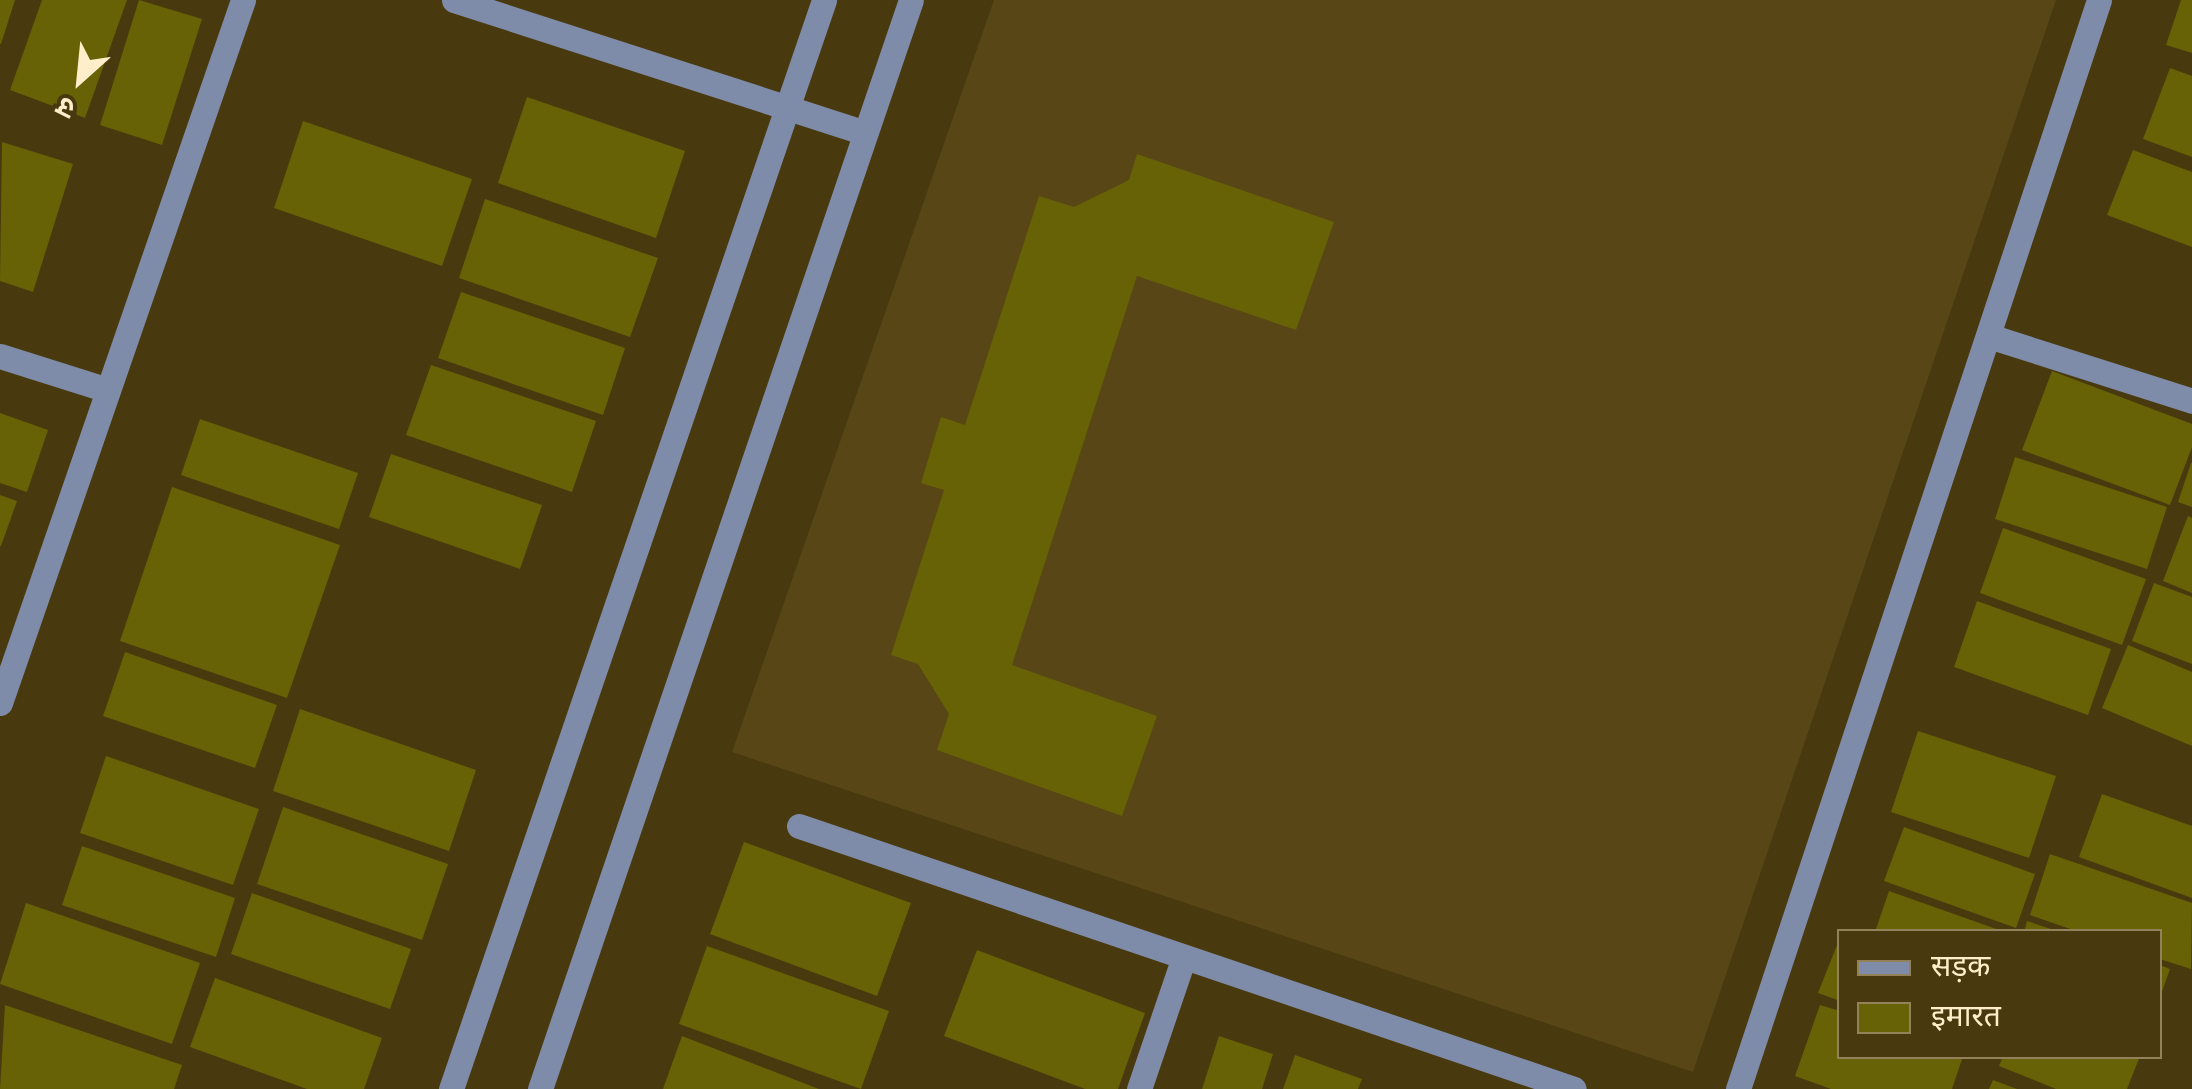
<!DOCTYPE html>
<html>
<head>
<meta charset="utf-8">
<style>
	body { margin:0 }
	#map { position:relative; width:2192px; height:1089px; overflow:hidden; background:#49390f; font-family:"Alegreya Sans","Noto Sans Devanagari",sans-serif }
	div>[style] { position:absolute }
	.built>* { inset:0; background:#584617 }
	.building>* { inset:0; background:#666205 }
	.minor>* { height:25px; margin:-12.5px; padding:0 12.5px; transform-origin:12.5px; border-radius:12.5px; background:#7f8ca9 }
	span { translate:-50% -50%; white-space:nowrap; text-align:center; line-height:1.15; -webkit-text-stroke:10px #49390f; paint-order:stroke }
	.legend { position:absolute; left:1837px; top:929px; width:325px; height:130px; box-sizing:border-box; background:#49390f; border:2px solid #928159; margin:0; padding:12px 18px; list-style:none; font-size:30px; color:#ffeec9 }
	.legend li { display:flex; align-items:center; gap:20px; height:50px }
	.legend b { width:50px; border:2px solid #928159 }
	.north { position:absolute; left:30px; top:30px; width:100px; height:100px; -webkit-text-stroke:8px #49390f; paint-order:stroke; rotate:207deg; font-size:28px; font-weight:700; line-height:40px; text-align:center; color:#ffeec9 }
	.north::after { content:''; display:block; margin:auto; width:35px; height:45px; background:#ffeec9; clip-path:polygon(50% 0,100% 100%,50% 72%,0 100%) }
</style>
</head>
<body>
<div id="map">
	<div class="built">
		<div style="clip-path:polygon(994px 0,2056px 0,1693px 1072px,732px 752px)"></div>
	</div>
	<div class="building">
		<div style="clip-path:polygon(0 0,15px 0,1px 44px,0 44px)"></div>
		<div style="clip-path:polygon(42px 0,127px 0,85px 118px,10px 90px)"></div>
		<div style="clip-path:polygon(139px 0,202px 19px,162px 145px,100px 125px)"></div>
		<div style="clip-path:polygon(2181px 0,2192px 0,2192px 53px,2166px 45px)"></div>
		<div style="clip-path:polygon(2170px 68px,2192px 76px,2192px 157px,2143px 139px)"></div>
		<div style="clip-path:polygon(527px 97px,685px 151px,656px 238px,498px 183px)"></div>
		<div style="clip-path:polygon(303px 121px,472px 179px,442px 266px,274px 208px)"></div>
		<div style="clip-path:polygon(2px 142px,73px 164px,33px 292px,0 281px)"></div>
		<div style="clip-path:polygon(2133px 150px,2192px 172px,2192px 247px,2107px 215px)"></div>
		<div style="clip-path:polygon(1137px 154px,1334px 222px,1296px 330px,1137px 276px,1012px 665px,1157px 716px,1122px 816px,937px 750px,949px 714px,918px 664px,891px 655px,944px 490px,921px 483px,941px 417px,965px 425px,1039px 196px,1074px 207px,1129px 180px)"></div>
		<div style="clip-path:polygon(485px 199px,658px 258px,630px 337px,459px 278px)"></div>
		<div style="clip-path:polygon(461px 292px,625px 348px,603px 415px,438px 358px)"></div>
		<div style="clip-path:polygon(431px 365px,596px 421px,572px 492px,406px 435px)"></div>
		<div style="clip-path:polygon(2052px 371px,2192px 424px,2192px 447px,2170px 505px,2022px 450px)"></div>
		<div style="clip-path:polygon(0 413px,48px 430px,27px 492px,0 483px)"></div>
		<div style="clip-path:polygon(200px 419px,358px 473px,339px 529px,181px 475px)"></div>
		<div style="clip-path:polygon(391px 454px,542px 505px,520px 569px,369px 517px)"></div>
		<div style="clip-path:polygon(2015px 457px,2167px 507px,2147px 569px,1995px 519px)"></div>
		<div style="clip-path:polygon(2191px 463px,2192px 463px,2192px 507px,2178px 502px)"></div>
		<div style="clip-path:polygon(172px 487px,340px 545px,287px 698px,120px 641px)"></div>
		<div style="clip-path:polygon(0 495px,17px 501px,1px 546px,0 546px)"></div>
		<div style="clip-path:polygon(2188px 516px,2192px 518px,2192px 593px,2163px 581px)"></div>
		<div style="clip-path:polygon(2003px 528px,2146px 579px,2122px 645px,1980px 593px)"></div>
		<div style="clip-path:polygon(2154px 583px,2192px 597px,2192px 664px,2132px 641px)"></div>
		<div style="clip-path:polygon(1977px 601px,2111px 649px,2088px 715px,1954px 667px)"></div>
		<div style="clip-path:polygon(2128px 645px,2192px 672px,2192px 746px,2102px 708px)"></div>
		<div style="clip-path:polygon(125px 652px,277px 705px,255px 768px,103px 716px)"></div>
		<div style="clip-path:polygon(300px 709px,476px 770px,449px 851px,273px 791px)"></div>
		<div style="clip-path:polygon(1918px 731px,2056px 776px,2029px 858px,1891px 812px)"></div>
		<div style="clip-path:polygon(106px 756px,259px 809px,233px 885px,80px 833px)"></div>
		<div style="clip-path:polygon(2102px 794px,2192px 826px,2192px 898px,2079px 857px)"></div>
		<div style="clip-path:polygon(283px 807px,448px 864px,422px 940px,257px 884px)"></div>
		<div style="clip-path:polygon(1904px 827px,2035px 874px,2016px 928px,1884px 881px)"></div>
		<div style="clip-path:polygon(744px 842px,911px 903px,877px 996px,710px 934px)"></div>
		<div style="clip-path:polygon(82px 846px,235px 898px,216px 957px,62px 905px)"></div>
		<div style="clip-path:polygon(2050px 854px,2192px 903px,2191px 969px,2160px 959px,2160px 932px,2079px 932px,2030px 915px)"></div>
		<div style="clip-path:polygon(1889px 891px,2002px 931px,2002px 932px,1875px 932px)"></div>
		<div style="clip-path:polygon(252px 893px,411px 949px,390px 1009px,231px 954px)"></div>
		<div style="clip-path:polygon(26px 903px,200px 963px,172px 1044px,0 984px)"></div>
		<div style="clip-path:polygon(2027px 921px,2057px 931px,2057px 932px,2024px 932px)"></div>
		<div style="clip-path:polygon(1839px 940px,1840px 940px,1840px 1001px,1818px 993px)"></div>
		<div style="clip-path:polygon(707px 946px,889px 1011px,861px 1089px,679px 1024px)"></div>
		<div style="clip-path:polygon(977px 950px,1145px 1013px,1118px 1089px,1085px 1089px,944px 1036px)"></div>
		<div style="clip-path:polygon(2160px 965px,2170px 969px,2160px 997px)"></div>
		<div style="clip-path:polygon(215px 978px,382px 1038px,364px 1089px,307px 1089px,190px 1047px)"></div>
		<div style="clip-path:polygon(5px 1005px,182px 1065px,174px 1089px,0 1089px)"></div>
		<div style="clip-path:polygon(1820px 1005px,1840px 1011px,1840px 1056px,1963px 1056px,1952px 1089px,1831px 1089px,1795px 1076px)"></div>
		<div style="clip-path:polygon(682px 1036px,819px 1089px,663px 1089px)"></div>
		<div style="clip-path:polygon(1219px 1036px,1273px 1054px,1262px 1089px,1202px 1089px)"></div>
		<div style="clip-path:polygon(1295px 1055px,1362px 1079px,1358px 1089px,1283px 1089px)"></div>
		<div style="clip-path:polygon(2003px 1056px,2140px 1056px,2127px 1089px,2056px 1089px,1999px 1066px)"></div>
		<div style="clip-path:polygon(1993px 1080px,2017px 1089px,1989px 1089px)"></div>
	</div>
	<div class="minor">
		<div style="left:454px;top:0;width:432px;rotate:17.9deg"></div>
		<div style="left:1992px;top:337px;width:210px;rotate:17.7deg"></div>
		<div style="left:0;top:356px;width:113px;rotate:17.5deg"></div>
		<div style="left:0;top:703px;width:744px;rotate:-70.93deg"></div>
		<div style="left:799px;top:826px;width:818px;rotate:18.74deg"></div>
		<div style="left:451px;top:1089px;width:1151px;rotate:-71.09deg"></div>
		<div style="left:540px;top:1089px;width:1150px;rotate:-71.19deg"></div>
		<div style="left:1139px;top:1089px;width:139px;rotate:-71.2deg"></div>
		<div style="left:1738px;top:1089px;width:1147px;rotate:-71.66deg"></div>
	</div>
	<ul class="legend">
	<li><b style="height:12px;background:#7f8ca9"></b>सड़क</li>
	<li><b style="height:28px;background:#666205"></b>इमारत</li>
	</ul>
	<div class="north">उ</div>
</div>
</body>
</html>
